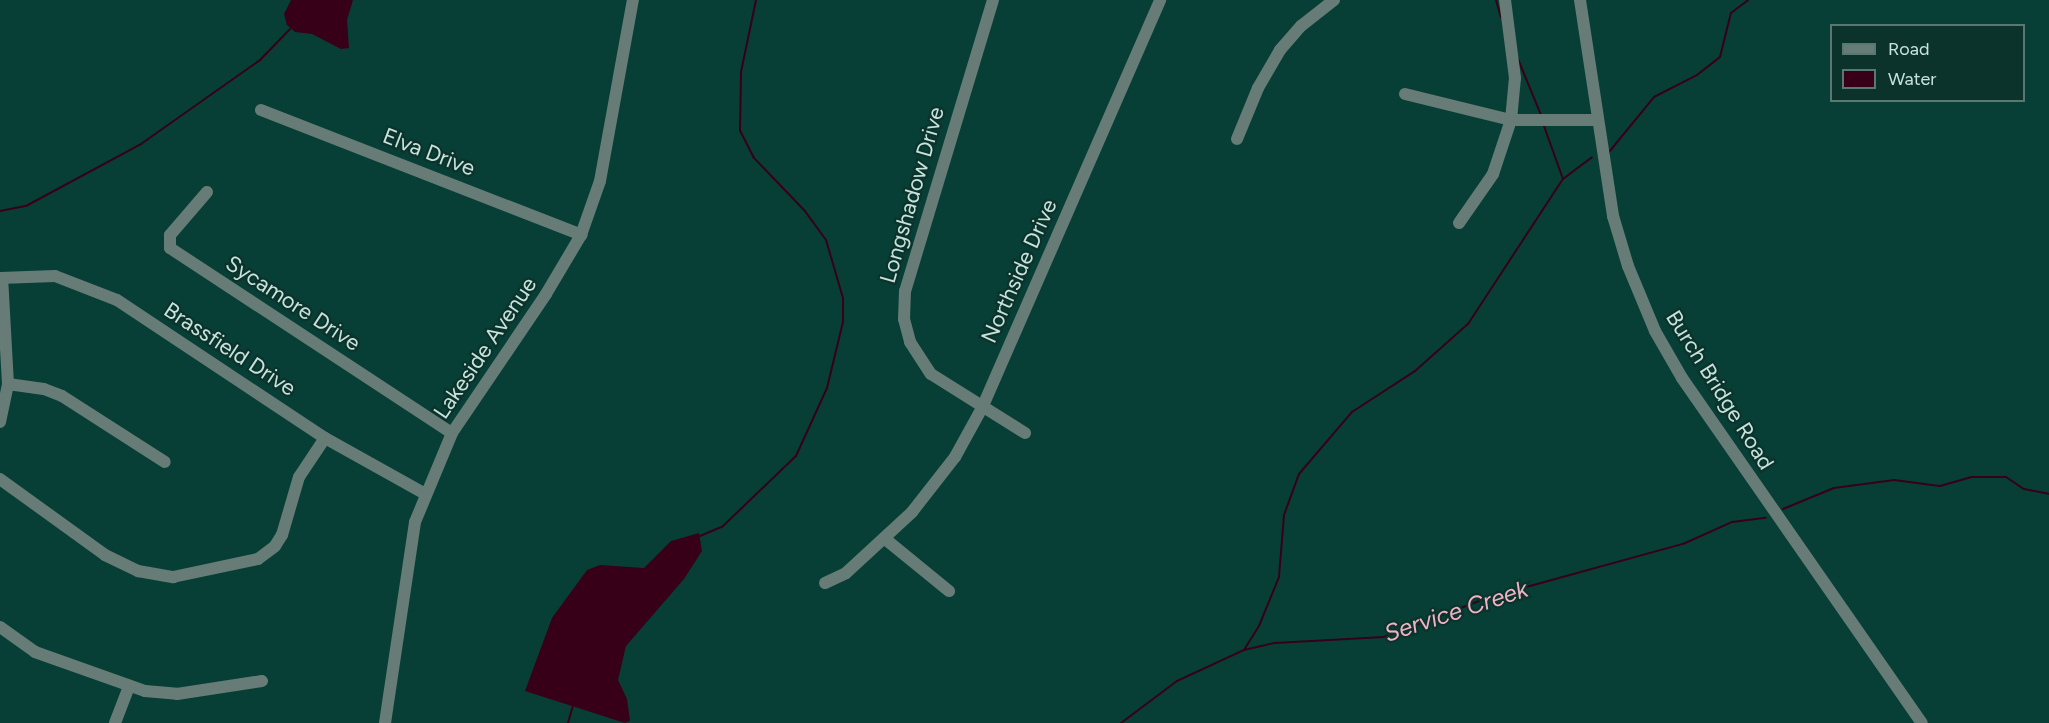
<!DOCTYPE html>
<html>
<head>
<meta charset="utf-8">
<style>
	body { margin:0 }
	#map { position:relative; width:2049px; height:723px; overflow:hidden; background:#073f36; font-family:Figtree,sans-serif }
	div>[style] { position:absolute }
	.water>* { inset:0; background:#370018 }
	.stream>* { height:2px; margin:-1px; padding:0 1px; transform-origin:1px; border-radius:1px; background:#370018 }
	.minor>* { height:12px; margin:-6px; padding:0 6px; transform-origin:6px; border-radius:6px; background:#677c77 }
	span { translate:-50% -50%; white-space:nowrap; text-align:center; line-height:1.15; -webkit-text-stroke:4.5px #0b332c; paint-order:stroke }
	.street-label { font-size:22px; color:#c8e2dc }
	.water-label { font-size:24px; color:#f0b3c5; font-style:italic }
	.legend { position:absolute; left:1830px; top:24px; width:195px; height:78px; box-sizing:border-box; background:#0b332c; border:2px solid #577972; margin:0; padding:8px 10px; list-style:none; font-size:18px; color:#c8e2dc }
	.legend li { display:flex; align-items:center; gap:12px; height:30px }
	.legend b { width:30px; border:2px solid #577972 }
</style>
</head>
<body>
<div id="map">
	<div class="water">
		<div style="clip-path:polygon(291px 0,353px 0,347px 20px,349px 48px,341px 49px,312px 34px,295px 32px,287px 25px,284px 14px)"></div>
		<div style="clip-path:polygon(699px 533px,702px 551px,684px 579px,626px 646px,618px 680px,627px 699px,630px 721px,625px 723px,525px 691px,552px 618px,587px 570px,600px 565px,644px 568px,671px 541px)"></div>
	</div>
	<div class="stream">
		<div style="left:1496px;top:0;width:18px;rotate:74deg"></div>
		<div style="left:1518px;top:59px;width:61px;rotate:67.7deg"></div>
		<div style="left:1544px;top:126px;width:56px;rotate:70.3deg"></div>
		<div style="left:1609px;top:152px;width:71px;rotate:-50.7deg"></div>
		<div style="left:1654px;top:97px;width:48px;rotate:-27.1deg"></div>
		<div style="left:1697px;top:75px;width:29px;rotate:-38deg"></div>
		<div style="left:1720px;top:57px;width:45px;rotate:-76deg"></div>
		<div style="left:1731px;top:13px;width:21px;rotate:-37deg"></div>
		<div style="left:0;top:211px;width:26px;rotate:-11deg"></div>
		<div style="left:26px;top:206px;width:131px;rotate:-28.3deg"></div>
		<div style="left:141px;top:144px;width:146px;rotate:-35.2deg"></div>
		<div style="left:260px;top:60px;width:45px;rotate:-45.9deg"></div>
		<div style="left:1783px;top:509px;width:55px;rotate:-22.4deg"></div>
		<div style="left:1834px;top:488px;width:61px;rotate:-7.6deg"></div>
		<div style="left:1894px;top:480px;width:46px;rotate:7.4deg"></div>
		<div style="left:1940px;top:486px;width:32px;rotate:-16deg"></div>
		<div style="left:1971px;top:477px;width:35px"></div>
		<div style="left:2006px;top:477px;width:22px;rotate:34deg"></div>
		<div style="left:2024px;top:489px;width:25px;rotate:11deg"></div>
		<div style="left:700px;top:536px;width:25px;rotate:-23deg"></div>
		<div style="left:723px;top:526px;width:101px;rotate:-43.8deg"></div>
		<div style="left:796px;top:456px;width:75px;rotate:-65.5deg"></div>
		<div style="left:827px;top:388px;width:68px;rotate:-76.4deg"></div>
		<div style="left:843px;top:322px;width:24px;rotate:-90deg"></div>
		<div style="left:843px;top:298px;width:60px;rotate:-106.3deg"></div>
		<div style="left:826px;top:240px;width:36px;rotate:-126deg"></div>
		<div style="left:805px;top:211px;width:74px;rotate:-133.9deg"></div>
		<div style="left:754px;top:158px;width:30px;rotate:-117deg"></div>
		<div style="left:740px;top:131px;width:59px;rotate:-89deg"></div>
		<div style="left:741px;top:72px;width:74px;rotate:-78.2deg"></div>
		<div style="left:1244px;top:650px;width:28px;rotate:-58deg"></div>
		<div style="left:1259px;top:626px;width:53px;rotate:-67.8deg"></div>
		<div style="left:1279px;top:577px;width:62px;rotate:-85.4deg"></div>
		<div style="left:1284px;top:515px;width:44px;rotate:-69.9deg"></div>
		<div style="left:1299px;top:474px;width:82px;rotate:-49.5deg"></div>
		<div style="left:1352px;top:412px;width:75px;rotate:-33.1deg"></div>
		<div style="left:1415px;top:371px;width:71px;rotate:-41.6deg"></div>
		<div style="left:1468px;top:324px;width:173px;rotate:-56.8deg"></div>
		<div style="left:1563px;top:179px;width:36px;rotate:-37deg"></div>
		<div style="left:568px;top:723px;width:19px;rotate:-74deg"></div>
		<div style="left:1121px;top:723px;width:70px;rotate:-36.9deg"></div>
		<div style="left:1177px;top:681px;width:74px;rotate:-24.8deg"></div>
		<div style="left:1244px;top:650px;width:32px;rotate:-13deg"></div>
		<div style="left:1275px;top:643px;width:109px;rotate:-3.2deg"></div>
		<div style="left:1384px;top:637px;width:113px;rotate:-20.7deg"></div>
		<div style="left:1490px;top:597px;width:200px;rotate:-15.4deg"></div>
		<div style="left:1683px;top:544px;width:54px;rotate:-24.2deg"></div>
		<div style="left:1732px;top:522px;width:34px;rotate:-7deg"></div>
	</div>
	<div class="minor">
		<div style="left:993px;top:0;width:304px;rotate:106.8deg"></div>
		<div style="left:905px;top:291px;width:28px;rotate:92deg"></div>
		<div style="left:904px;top:319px;width:24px;rotate:75deg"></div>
		<div style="left:910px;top:342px;width:38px;rotate:57deg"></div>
		<div style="left:931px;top:374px;width:111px;rotate:32.1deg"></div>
		<div style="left:1580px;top:0;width:219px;rotate:81.3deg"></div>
		<div style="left:1613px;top:216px;width:52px;rotate:73.3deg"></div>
		<div style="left:1628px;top:266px;width:70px;rotate:67.4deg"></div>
		<div style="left:1655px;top:331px;width:54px;rotate:60.1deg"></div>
		<div style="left:1682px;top:378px;width:420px;rotate:55.2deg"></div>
		<div style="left:1405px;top:94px;width:109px;rotate:13.8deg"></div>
		<div style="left:1511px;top:120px;width:85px"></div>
		<div style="left:261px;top:110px;width:344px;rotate:21.3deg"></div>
		<div style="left:1237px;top:139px;width:55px;rotate:-67.6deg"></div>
		<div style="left:1258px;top:88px;width:44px;rotate:-59.9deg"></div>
		<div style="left:1280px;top:50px;width:32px;rotate:-49deg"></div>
		<div style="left:1301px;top:26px;width:42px;rotate:-38.2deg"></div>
		<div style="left:207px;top:192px;width:57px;rotate:130.7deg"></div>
		<div style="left:170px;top:235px;width:13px;rotate:90deg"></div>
		<div style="left:170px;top:248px;width:337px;rotate:33.3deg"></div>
		<div style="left:1459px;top:223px;width:60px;rotate:-55.2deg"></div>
		<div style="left:1493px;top:174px;width:57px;rotate:-71.6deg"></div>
		<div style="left:1511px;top:120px;width:42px;rotate:-84.6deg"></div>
		<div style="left:1515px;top:78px;width:79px;rotate:-97.3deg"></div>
		<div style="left:0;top:278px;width:55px;rotate:-2.1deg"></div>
		<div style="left:55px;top:276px;width:66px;rotate:21.2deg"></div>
		<div style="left:117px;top:300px;width:250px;rotate:33.6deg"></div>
		<div style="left:325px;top:438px;width:115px;rotate:29.2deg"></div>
		<div style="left:8px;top:384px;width:36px;rotate:8deg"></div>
		<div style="left:44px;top:389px;width:19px;rotate:21deg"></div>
		<div style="left:62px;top:396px;width:122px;rotate:32.7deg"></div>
		<div style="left:0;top:422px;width:39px;rotate:-78deg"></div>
		<div style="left:8px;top:384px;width:106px;rotate:-93.2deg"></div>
		<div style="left:0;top:479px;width:130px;rotate:35.9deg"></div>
		<div style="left:105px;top:555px;width:37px;rotate:26deg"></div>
		<div style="left:138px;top:571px;width:36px;rotate:10deg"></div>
		<div style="left:173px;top:577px;width:87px;rotate:-12deg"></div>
		<div style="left:258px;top:559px;width:21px;rotate:-37deg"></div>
		<div style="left:275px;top:546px;width:13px;rotate:-58deg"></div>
		<div style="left:282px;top:535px;width:60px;rotate:-73.7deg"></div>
		<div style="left:299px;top:477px;width:47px;rotate:-56.3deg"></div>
		<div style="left:884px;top:538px;width:84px;rotate:39.2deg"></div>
		<div style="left:825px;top:583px;width:23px;rotate:-25deg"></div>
		<div style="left:846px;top:573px;width:90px;rotate:-42.7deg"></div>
		<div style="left:912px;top:512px;width:70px;rotate:-52deg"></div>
		<div style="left:955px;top:457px;width:56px;rotate:-61.1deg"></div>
		<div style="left:982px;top:408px;width:445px;rotate:-66.4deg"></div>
		<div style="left:0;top:627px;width:43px;rotate:35.5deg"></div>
		<div style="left:35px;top:652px;width:117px;rotate:19.5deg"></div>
		<div style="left:145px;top:691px;width:32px;rotate:5deg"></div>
		<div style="left:177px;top:694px;width:86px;rotate:-8.7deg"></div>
		<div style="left:115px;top:723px;width:40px;rotate:-69deg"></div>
		<div style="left:385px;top:723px;width:203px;rotate:-81.5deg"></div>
		<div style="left:415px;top:522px;width:96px;rotate:-67.4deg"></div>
		<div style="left:452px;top:433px;width:168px;rotate:-55.9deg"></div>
		<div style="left:546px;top:294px;width:69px;rotate:-59.3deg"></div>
		<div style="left:581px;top:235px;width:57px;rotate:-70.6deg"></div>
		<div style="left:600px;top:181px;width:184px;rotate:-79.7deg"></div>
	</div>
	<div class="street-label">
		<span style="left:429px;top:152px;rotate:21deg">Elva Drive</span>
		<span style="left:912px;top:195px;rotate:-74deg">Longshadow Drive</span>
		<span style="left:1019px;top:271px;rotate:-66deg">Northside Drive</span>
		<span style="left:293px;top:303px;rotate:33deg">Sycamore Drive</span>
		<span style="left:485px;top:348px;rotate:-56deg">Lakeside Avenue</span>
		<span style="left:230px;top:349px;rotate:33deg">Brassfield Drive</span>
		<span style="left:1720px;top:390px;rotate:58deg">Burch Bridge Road</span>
	</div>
	<div class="water-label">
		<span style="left:1456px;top:611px;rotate:-18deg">Service Creek</span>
	</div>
	<ul class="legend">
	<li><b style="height:8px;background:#677c77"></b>Road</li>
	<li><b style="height:16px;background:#370018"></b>Water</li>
	</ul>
</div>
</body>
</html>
